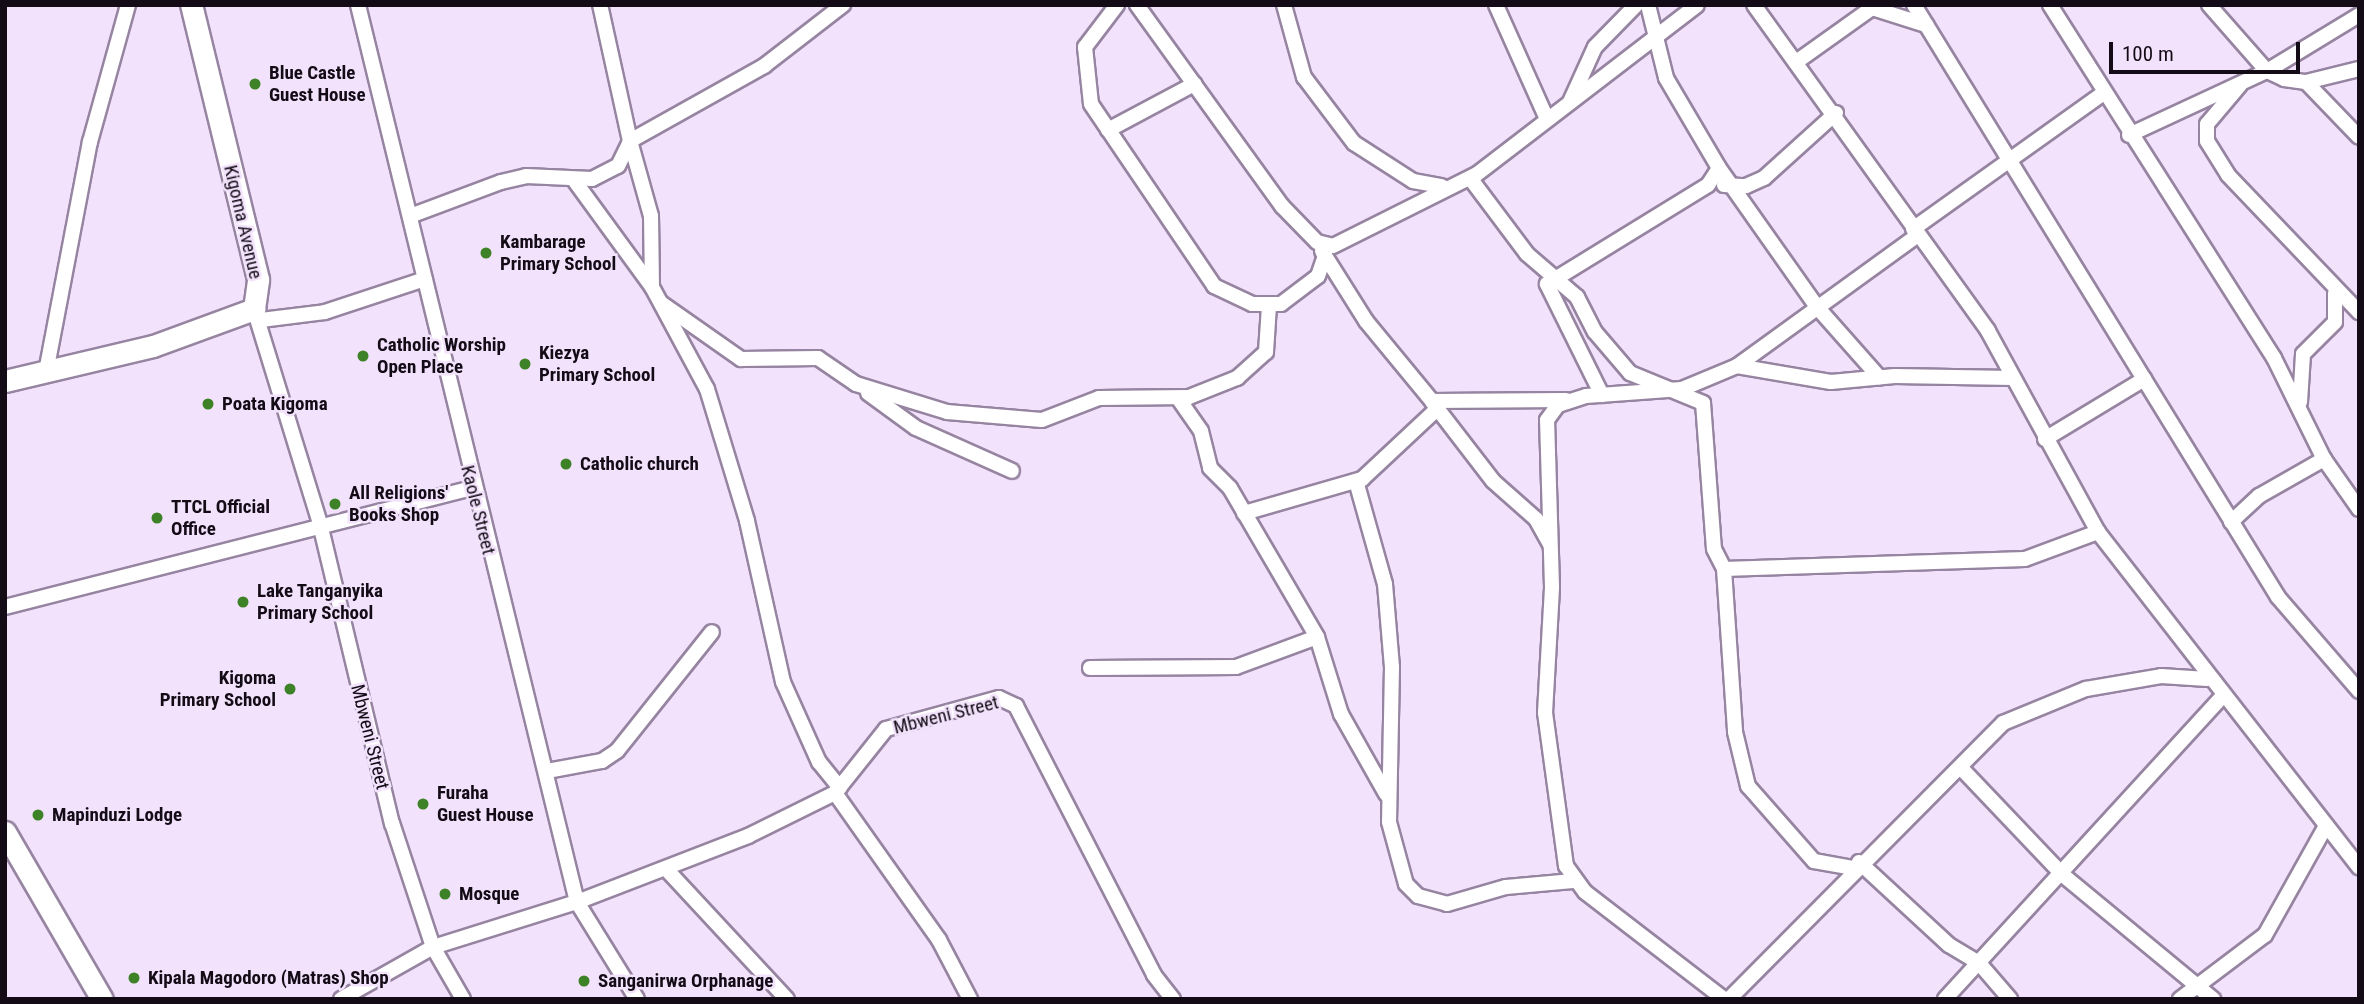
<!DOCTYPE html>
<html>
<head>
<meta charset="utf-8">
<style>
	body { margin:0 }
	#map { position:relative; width:2364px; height:1004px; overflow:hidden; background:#f2e2fb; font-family:"Roboto Condensed",sans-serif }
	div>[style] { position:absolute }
	.roads { filter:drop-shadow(2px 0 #9684a1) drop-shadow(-2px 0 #9684a1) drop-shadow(0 2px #9684a1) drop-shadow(0 -2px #9684a1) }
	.minor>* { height:14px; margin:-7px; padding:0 7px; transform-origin:7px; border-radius:7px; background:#fff }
	.primary>* { height:21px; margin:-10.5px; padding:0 10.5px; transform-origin:10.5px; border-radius:10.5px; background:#fff }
	.dots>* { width:19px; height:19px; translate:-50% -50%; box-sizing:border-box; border:4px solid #f2e2fb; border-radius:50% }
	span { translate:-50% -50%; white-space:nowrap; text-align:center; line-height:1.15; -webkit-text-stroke:5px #f2e2fb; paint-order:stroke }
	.poi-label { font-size:19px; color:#130c17; font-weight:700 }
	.left { translate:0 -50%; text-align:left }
	.right { translate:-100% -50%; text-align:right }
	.street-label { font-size:19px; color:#130c17 }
	.frame { position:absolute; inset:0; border:7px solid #130c17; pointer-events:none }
	.scale { position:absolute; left:2109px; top:42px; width:191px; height:32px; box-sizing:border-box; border:4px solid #130c17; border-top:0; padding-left:9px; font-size:21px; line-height:24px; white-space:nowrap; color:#130c17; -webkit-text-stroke:5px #f2e2fb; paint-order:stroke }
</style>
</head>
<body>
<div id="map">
	<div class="roads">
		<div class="minor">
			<div style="left:358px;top:5px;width:923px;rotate:76.28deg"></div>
			<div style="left:577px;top:902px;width:114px;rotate:58.3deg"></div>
			<div style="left:1117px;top:5px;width:53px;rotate:127.3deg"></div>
			<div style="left:1085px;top:47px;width:57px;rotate:84deg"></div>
			<div style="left:1091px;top:104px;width:220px;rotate:55.9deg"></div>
			<div style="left:1214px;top:286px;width:42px;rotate:25.3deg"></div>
			<div style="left:1252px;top:304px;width:29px"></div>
			<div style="left:1281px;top:304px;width:46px;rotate:-37.1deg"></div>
			<div style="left:1318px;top:276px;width:21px;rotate:-71deg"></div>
			<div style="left:1137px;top:5px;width:248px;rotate:54.2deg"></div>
			<div style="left:1282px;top:206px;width:50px;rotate:45.8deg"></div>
			<div style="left:1317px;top:242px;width:16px;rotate:14deg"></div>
			<div style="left:1333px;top:246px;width:161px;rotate:-26.6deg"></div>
			<div style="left:1477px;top:174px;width:277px;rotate:-37.5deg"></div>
			<div style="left:1284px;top:5px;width:75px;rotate:74.5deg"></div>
			<div style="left:1304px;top:77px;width:83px;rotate:52.9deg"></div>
			<div style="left:1354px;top:143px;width:70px;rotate:32.8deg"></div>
			<div style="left:1413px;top:181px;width:29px;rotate:10deg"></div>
			<div style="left:1496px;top:5px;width:125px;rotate:65.9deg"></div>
			<div style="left:1648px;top:5px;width:75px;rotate:76.1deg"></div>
			<div style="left:1666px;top:78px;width:104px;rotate:59.5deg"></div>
			<div style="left:1719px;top:168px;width:170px;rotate:54.8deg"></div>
			<div style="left:1817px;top:307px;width:94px;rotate:48.5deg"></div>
			<div style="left:1754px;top:5px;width:401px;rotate:54.3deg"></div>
			<div style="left:1988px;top:331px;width:229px;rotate:61.3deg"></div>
			<div style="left:2098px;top:532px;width:425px;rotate:52.1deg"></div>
			<div style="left:1914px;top:5px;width:695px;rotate:58.41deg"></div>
			<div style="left:2278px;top:597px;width:124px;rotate:49.2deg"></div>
			<div style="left:2050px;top:5px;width:418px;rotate:57.6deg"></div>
			<div style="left:2274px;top:358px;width:113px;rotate:63.7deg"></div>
			<div style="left:2324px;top:459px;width:61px;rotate:55deg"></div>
			<div style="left:2209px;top:5px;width:88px;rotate:48.7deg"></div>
			<div style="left:2267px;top:71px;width:19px;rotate:25deg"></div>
			<div style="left:2284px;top:79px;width:22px;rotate:8deg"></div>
			<div style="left:2306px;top:82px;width:55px;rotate:-13.8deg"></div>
			<div style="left:1799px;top:60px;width:90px;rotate:-35.5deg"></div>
			<div style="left:1872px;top:8px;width:57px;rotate:17.5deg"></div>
			<div style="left:2306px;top:82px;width:76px;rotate:46.1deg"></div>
			<div style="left:2240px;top:85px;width:51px;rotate:130.2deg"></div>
			<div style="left:2207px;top:124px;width:17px;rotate:90deg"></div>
			<div style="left:2207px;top:141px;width:40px;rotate:58deg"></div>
			<div style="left:2228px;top:175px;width:190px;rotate:46.3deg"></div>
			<div style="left:1570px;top:102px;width:60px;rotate:-65.6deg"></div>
			<div style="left:1595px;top:47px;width:59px;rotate:-45.7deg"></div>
			<div style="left:1108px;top:130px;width:98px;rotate:-28.1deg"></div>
			<div style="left:2129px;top:135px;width:152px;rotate:-24.9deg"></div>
			<div style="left:2267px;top:71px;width:108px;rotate:-31.3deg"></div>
			<div style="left:1470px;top:178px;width:95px;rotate:53.1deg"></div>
			<div style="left:1527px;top:254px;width:66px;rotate:40.7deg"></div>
			<div style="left:1577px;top:297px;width:39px;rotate:63deg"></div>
			<div style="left:1595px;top:332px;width:54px;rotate:49.5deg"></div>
			<div style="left:1630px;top:373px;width:79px;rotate:22.3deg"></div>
			<div style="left:1703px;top:403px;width:146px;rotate:85.7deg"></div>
			<div style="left:1714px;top:549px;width:22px;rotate:63deg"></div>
			<div style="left:1724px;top:569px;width:163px;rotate:86.1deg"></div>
			<div style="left:1735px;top:732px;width:56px;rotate:76.5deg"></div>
			<div style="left:1748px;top:786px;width:100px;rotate:48.7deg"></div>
			<div style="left:1814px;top:861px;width:39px;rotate:10deg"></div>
			<div style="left:574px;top:180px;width:132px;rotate:53.9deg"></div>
			<div style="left:652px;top:287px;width:116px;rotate:61.7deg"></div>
			<div style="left:707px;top:389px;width:138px;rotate:73.1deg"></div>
			<div style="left:747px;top:521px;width:165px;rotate:77.4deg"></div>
			<div style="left:783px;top:682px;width:88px;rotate:65.8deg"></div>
			<div style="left:819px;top:762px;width:33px;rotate:51deg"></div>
			<div style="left:1724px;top:185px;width:22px;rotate:3deg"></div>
			<div style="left:1746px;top:186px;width:20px;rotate:-24deg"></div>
			<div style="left:1764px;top:178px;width:97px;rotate:-42.1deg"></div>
			<div style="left:410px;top:216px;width:97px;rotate:-20.5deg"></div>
			<div style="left:501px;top:182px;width:26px;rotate:-13deg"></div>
			<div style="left:526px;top:176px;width:66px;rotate:2.6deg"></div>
			<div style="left:592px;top:179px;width:29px;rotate:-27deg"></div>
			<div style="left:618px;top:166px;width:28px;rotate:-64deg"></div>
			<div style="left:630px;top:141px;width:139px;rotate:-102.4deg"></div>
			<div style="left:1913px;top:229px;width:232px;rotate:-35.5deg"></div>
			<div style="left:1322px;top:251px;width:83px;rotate:57.8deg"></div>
			<div style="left:1366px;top:321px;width:104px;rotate:50.5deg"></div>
			<div style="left:1432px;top:401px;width:134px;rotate:-0.4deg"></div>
			<div style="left:652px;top:287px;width:71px;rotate:-90.8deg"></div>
			<div style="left:651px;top:216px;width:78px;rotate:-105.6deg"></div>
			<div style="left:630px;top:141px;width:154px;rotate:-29.2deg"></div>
			<div style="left:764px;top:66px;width:100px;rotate:-37.7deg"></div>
			<div style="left:661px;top:303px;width:98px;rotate:35deg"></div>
			<div style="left:741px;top:359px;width:77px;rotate:-0.7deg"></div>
			<div style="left:818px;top:358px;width:46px;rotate:34.4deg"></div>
			<div style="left:856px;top:384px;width:95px;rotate:17.1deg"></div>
			<div style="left:947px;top:412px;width:95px;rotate:4.8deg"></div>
			<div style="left:1042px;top:420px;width:61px;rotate:-21.1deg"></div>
			<div style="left:1099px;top:398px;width:90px;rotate:-0.6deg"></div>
			<div style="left:1189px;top:397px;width:52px;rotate:-21.6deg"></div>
			<div style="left:1237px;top:378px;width:39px;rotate:-42deg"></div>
			<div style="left:1266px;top:352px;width:47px;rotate:-86.3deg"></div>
			<div style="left:254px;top:309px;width:225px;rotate:72.9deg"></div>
			<div style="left:320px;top:524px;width:308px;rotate:76.5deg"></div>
			<div style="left:392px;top:823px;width:131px;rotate:71.7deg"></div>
			<div style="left:433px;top:947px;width:60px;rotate:60deg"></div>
			<div style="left:261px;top:320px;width:64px;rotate:-7.1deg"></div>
			<div style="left:325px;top:312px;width:105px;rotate:-18.3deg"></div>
			<div style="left:1737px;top:366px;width:95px;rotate:9.7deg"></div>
			<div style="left:1831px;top:382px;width:64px;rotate:-5.4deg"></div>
			<div style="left:1895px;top:376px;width:118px;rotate:1deg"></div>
			<div style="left:46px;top:372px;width:234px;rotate:-79.2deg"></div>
			<div style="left:90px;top:142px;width:142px;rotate:-74.5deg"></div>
			<div style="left:868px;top:393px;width:59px;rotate:36.1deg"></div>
			<div style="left:916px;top:428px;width:105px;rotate:24.1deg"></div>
			<div style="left:1602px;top:395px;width:124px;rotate:-116.4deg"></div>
			<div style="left:1547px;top:284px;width:189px;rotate:-31.6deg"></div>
			<div style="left:1708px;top:185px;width:20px;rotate:-57deg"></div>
			<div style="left:1178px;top:398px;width:40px;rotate:55.1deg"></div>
			<div style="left:1201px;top:431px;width:38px;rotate:76deg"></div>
			<div style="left:1210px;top:468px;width:28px;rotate:45deg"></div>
			<div style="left:1230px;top:488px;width:173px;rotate:59.7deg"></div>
			<div style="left:1317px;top:637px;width:81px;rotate:72.7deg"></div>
			<div style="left:1341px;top:714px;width:92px;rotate:60.6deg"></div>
			<div style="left:2300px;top:402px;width:48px;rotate:-86.4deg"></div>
			<div style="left:2303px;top:354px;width:45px;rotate:-45deg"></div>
			<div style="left:2335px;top:322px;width:29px;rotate:-90deg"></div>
			<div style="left:1433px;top:403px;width:98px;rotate:52.4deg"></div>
			<div style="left:1493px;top:481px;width:57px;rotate:41.5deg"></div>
			<div style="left:1536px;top:519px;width:29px;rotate:61deg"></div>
			<div style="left:2045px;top:439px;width:116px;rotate:-31.2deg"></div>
			<div style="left:1356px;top:481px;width:107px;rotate:74.3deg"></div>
			<div style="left:1385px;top:584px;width:83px;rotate:85.2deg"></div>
			<div style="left:1392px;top:667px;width:155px;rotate:91.1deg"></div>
			<div style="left:1389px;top:822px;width:64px;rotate:74.7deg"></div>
			<div style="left:1406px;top:884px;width:17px;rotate:45deg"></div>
			<div style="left:1418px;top:896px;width:30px;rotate:15deg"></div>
			<div style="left:1447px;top:904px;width:61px;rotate:-16.1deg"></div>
			<div style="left:1506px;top:887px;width:67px;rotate:-5.1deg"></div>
			<div style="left:1244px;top:513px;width:123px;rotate:-16.1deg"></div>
			<div style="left:1362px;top:479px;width:103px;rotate:-43deg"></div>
			<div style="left:2231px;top:522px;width:38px;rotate:-43deg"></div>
			<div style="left:2259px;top:496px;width:75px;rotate:-29.6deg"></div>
			<div style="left:1724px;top:569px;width:301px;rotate:-1.9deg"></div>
			<div style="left:2025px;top:559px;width:78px;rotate:-20.3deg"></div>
			<div style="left:5px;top:607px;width:482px;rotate:-14.3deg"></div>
			<div style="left:1090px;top:668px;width:146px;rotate:-0.4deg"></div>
			<div style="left:1236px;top:667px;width:86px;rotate:-20.3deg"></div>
			<div style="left:1962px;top:769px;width:146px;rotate:46.4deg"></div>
			<div style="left:2063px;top:875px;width:195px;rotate:39.6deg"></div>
			<div style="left:547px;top:771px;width:56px;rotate:-10.3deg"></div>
			<div style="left:602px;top:761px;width:18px;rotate:-34deg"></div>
			<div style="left:617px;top:751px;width:152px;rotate:-51.4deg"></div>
			<div style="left:835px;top:793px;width:180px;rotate:54.7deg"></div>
			<div style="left:939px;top:940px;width:67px;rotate:62.3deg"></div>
			<div style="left:1859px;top:862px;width:122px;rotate:42.7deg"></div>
			<div style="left:1949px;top:945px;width:35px;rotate:31deg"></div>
			<div style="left:1979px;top:963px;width:48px;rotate:49.3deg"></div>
			<div style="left:667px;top:870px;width:176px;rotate:47.1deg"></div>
			<div style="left:341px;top:999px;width:106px;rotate:-29.5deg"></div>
			<div style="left:433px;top:947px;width:151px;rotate:-17.4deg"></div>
			<div style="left:577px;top:902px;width:183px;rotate:-21.1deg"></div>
			<div style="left:748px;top:836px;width:97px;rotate:-26.3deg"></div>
			<div style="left:835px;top:793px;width:82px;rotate:-51.4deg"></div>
			<div style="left:886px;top:729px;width:117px;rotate:-15.3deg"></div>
			<div style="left:999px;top:698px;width:19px;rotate:25deg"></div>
			<div style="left:1016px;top:706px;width:302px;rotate:62.8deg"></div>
			<div style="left:1154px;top:975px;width:31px;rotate:52deg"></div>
			<div style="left:1724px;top:999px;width:175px;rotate:-142.4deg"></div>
			<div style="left:1585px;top:892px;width:32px;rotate:-126deg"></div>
			<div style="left:1566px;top:866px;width:154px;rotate:-97.8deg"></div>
			<div style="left:1545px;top:713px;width:126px;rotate:-86.8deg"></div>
			<div style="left:1552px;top:587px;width:167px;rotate:-91.7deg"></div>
			<div style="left:1547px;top:420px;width:19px;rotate:-54deg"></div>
			<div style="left:1558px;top:405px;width:29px;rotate:-18deg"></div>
			<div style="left:1586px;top:396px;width:96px;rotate:-4.2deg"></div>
			<div style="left:1682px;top:389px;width:60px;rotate:-22.7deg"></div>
			<div style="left:1737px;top:366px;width:223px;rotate:-35.9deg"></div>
			<div style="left:1729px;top:999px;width:389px;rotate:-45.2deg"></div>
			<div style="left:2003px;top:723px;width:90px;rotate:-22.3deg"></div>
			<div style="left:2086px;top:689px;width:76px;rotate:-9.8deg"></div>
			<div style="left:2161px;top:676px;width:46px;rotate:3.7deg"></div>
			<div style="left:1945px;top:999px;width:410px;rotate:-47.5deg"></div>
			<div style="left:2180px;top:999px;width:106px;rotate:-37deg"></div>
			<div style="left:2265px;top:935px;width:125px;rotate:-60.8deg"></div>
		</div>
		<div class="primary">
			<div style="left:5px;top:381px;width:152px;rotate:-13.3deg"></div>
			<div style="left:153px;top:346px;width:108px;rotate:-20.1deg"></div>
			<div style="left:254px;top:309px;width:30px;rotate:-82deg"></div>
			<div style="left:258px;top:279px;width:282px;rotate:-103.7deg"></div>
			<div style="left:5px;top:832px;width:193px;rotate:59.9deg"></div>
		</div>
	</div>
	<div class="dots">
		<div style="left:255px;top:84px;background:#3d8226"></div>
		<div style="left:486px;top:253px;background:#3d8226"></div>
		<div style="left:363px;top:356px;background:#3d8226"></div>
		<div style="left:525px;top:364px;background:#3d8226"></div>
		<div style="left:208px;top:404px;background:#3d8226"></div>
		<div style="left:566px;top:464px;background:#3d8226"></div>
		<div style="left:335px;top:504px;background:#3d8226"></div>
		<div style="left:157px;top:518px;background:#3d8226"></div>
		<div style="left:243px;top:602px;background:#3d8226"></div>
		<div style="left:290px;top:689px;background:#3d8226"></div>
		<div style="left:423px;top:804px;background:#3d8226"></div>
		<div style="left:38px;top:815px;background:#3d8226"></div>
		<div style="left:445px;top:894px;background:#3d8226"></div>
		<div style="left:134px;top:978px;background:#3d8226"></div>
		<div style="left:584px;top:981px;background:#3d8226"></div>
	</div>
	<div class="poi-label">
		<span class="left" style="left:269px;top:84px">Blue Castle<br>Guest House</span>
		<span class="left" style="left:500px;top:253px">Kambarage<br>Primary School</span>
		<span class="left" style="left:377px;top:356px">Catholic Worship<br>Open Place</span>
		<span class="left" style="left:539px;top:364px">Kiezya<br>Primary School</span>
		<span class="left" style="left:222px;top:404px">Poata Kigoma</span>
		<span class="left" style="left:580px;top:464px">Catholic church</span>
		<span class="left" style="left:349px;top:504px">All Religions'<br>Books Shop</span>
		<span class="left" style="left:171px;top:518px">TTCL Official<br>Office</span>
		<span class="left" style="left:257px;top:602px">Lake Tanganyika<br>Primary School</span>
		<span class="right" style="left:276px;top:689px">Kigoma<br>Primary School</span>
		<span class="left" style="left:437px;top:804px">Furaha<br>Guest House</span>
		<span class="left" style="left:52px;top:815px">Mapinduzi Lodge</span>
		<span class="left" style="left:459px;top:894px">Mosque</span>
		<span class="left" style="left:148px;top:978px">Kipala Magodoro (Matras) Shop</span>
		<span class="left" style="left:598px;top:981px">Sanganirwa Orphanage</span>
	</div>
	<div class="street-label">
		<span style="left:243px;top:222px;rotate:77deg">Kigoma Avenue</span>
		<span style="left:478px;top:510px;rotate:76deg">Kaole Street</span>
		<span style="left:946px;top:715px;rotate:-14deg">Mbweni Street</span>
		<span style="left:370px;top:737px;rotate:76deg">Mbweni Street</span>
	</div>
	<div class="frame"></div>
	<div class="scale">100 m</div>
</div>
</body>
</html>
